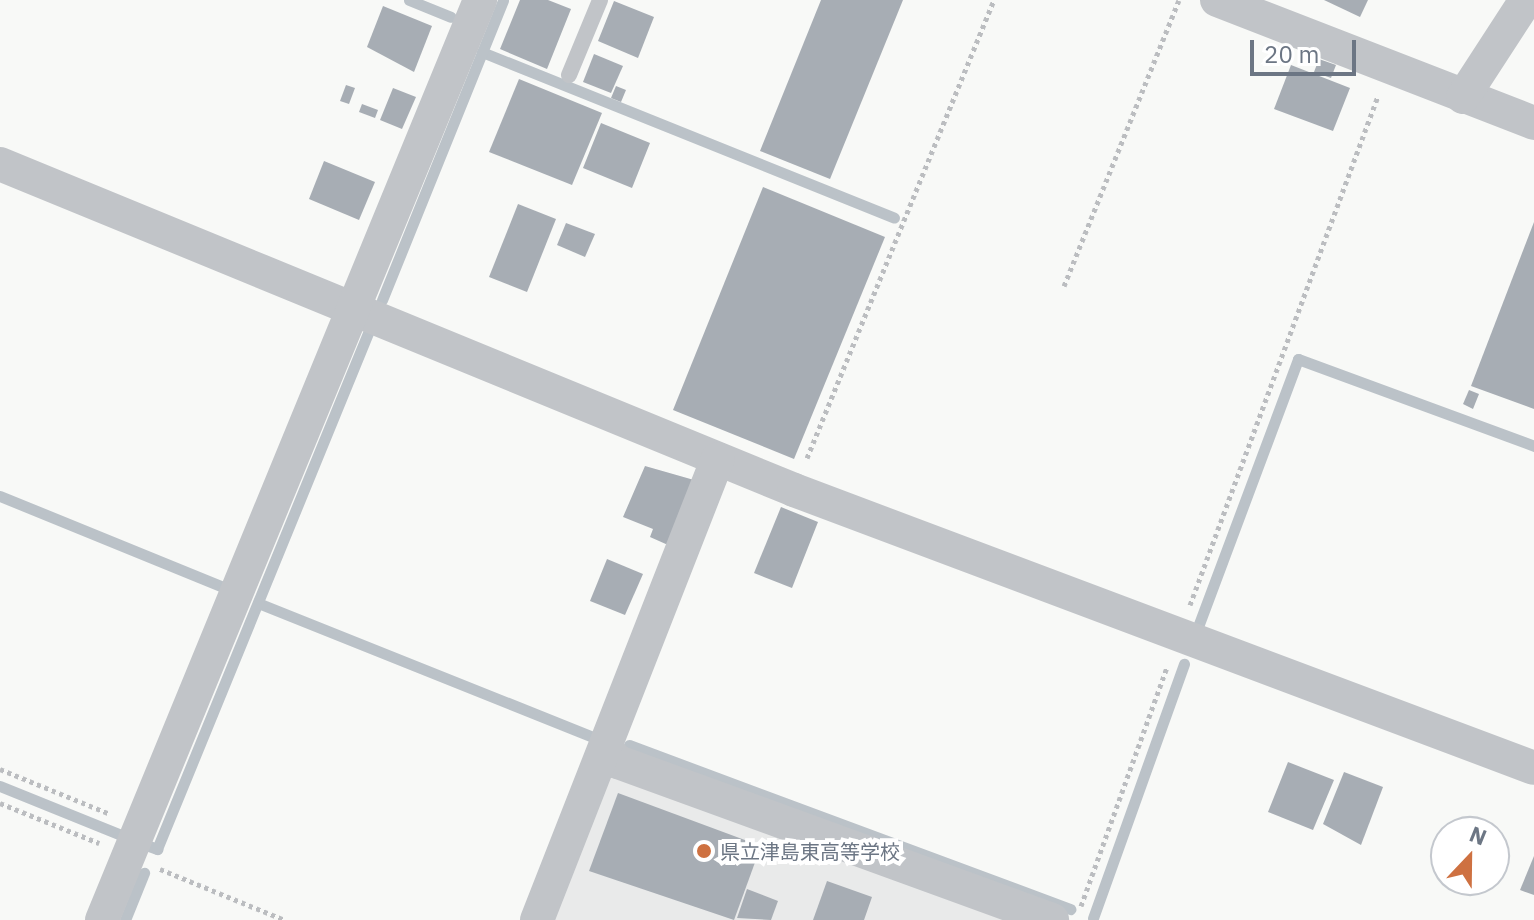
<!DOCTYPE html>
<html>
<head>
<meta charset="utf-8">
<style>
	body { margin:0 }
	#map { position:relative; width:1534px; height:920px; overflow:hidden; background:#f8f9f7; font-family:"IBM Plex Sans","Noto Sans JP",sans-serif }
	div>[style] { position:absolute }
	.built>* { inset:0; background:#e9eaea }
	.stream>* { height:11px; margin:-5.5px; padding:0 5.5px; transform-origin:5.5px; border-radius:5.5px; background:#bbc2c8 }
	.building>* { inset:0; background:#a7adb4 }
	.path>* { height:5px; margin-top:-2.5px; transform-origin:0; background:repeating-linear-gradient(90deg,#bbbdc0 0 4px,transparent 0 8px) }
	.lane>* { height:16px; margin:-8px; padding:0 8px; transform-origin:8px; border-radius:8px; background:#c1c4c8 }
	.street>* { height:34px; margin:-17px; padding:0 17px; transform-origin:17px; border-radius:17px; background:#c1c4c8 }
	.dots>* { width:22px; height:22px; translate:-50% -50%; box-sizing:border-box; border:4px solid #fff; border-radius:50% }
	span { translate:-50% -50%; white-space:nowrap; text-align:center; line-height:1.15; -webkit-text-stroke:8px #fff; paint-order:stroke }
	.poi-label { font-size:20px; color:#6c7684 }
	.left { translate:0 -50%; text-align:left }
	.north { position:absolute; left:1430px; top:816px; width:80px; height:80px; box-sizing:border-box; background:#fff; border:2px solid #c4c8ce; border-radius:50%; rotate:22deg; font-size:22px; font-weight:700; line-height:32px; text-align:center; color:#6c7684 }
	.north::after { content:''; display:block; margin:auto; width:28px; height:36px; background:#ce7141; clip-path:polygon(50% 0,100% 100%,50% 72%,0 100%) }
	.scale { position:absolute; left:1250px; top:40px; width:106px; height:36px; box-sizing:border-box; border:4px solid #6c7684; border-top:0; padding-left:10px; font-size:24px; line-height:28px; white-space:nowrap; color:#6c7684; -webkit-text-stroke:6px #fff; paint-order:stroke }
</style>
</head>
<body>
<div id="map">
	<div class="built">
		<div style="clip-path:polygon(616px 770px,1014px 920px,548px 920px,604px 783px)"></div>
	</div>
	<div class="stream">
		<div style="left:409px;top:0;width:45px;rotate:22deg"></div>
		<div style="left:482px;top:52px;width:444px;rotate:21.9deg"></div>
		<div style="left:382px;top:300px;width:323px;rotate:-68deg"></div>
		<div style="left:0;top:496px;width:238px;rotate:22.2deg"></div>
		<div style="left:258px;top:603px;width:359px;rotate:21.8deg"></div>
		<div style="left:1199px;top:624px;width:283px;rotate:-69.5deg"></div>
		<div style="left:1298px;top:359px;width:252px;rotate:20.2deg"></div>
		<div style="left:629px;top:745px;width:471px;rotate:20.4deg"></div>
		<div style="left:0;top:786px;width:131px;rotate:22deg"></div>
		<div style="left:149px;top:846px;width:9px;rotate:21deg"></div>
		<div style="left:157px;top:849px;width:557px;rotate:-67.76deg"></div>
		<div style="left:1093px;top:918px;width:270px;rotate:-70.3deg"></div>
		<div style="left:125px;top:920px;width:51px;rotate:-68deg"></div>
	</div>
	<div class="building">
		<div style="clip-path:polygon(520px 0,548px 0,571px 9px,547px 69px,500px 49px)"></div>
		<div style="clip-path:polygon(821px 0,903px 0,830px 179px,760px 151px)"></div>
		<div style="clip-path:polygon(1324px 0,1368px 0,1360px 17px)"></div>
		<div style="clip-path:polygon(614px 1px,654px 17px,638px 58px,598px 41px)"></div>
		<div style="clip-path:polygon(383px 6px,432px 26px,414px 72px,367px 47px)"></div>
		<div style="clip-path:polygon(594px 54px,623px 66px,611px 93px,583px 82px)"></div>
		<div style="clip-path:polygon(1319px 59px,1336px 65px,1331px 78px,1314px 72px)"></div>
		<div style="clip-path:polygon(1291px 65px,1350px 88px,1333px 131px,1274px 109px)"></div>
		<div style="clip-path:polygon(519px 79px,602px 113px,572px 185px,489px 152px)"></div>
		<div style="clip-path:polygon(346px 85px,355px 88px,349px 104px,340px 101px)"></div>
		<div style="clip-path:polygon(616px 86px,626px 90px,621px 102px,611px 98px)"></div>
		<div style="clip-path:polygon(393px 88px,416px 97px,402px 129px,380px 120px)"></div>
		<div style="clip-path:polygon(362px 104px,378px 110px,375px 118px,359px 112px)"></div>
		<div style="clip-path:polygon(601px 123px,650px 143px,632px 188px,583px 168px)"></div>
		<div style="clip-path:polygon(324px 161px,375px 182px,359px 220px,309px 199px)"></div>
		<div style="clip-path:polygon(763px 187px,885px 237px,794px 459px,673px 410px)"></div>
		<div style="clip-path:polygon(518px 204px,556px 219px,527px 292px,489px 277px)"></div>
		<div style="clip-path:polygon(1534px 222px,1534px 409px,1471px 386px)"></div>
		<div style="clip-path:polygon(566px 223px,595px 234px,585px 257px,557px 245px)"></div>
		<div style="clip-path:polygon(1469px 390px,1479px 394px,1473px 409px,1463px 404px)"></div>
		<div style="clip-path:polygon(645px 466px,694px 480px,668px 545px,650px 537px,653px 529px,623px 517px)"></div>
		<div style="clip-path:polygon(781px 507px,818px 522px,792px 588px,754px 573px)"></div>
		<div style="clip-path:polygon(607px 559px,643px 574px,625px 615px,590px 601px)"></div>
		<div style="clip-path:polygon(1288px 762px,1334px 780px,1313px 830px,1268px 812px)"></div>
		<div style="clip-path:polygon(1344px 772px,1383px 787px,1361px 845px,1323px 824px)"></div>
		<div style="clip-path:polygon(618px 793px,761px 846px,734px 920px,589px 871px)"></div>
		<div style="clip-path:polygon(1534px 856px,1534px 895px,1520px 890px)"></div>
		<div style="clip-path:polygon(827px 881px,872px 897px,864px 920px,813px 920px)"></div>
		<div style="clip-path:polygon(747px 889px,778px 901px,771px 920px,737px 918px)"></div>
	</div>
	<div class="path">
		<div style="left:1064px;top:286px;width:308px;rotate:-68.1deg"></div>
		<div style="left:807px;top:458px;width:495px;rotate:-67.8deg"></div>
		<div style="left:1190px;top:605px;width:543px;rotate:-69.73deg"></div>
		<div style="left:0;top:769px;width:119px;rotate:22.2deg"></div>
		<div style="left:0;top:803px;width:107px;rotate:22deg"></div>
		<div style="left:160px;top:869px;width:135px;rotate:22.2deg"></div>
		<div style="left:1081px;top:906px;width:254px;rotate:-70.2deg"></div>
	</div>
	<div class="lane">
		<div style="left:569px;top:75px;width:81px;rotate:-67.5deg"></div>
	</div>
	<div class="street">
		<div style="left:1217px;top:0;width:340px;rotate:21.2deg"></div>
		<div style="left:1463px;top:97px;width:116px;rotate:-57deg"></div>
		<div style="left:0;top:164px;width:858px;rotate:22.32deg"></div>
		<div style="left:794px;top:490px;width:790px;rotate:20.59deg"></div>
		<div style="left:606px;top:750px;width:17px;rotate:45deg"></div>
		<div style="left:618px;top:762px;width:462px;rotate:20deg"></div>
		<div style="left:102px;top:920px;width:995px;rotate:-67.66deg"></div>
		<div style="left:537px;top:920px;width:495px;rotate:-68.6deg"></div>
	</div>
	<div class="dots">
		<div style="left:704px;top:851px;background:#ce7141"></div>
	</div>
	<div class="poi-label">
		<span class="left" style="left:720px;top:851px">県立津島東高等学校</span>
	</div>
	<div class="north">N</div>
	<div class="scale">20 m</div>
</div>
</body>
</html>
